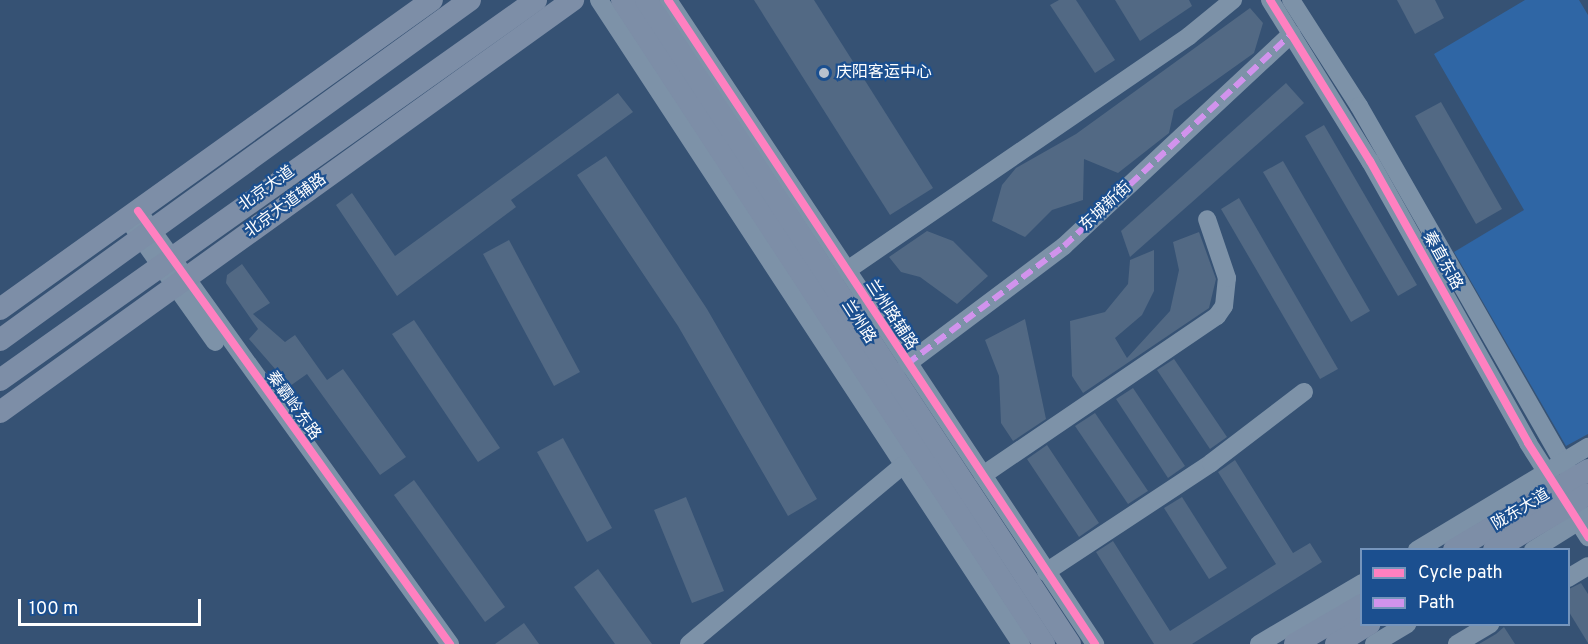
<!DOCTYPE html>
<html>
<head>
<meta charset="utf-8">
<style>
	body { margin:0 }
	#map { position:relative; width:1588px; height:644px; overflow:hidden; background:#365274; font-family:Overpass,"Noto Sans SC",sans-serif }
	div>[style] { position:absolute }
	.green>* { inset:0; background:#2f66a5 }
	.building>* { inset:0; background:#526984 }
	.minor>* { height:18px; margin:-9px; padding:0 9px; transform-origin:9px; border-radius:9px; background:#7d92a8 }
	.major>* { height:22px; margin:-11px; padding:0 11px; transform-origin:11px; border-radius:11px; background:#7d8ea7 }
	.quiet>* { height:6px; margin-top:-3px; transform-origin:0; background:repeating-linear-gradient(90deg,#d193ec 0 12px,transparent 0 18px) }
	.cycleway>* { height:8px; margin:-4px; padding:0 4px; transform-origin:4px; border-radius:4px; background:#ff80c0 }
	.dots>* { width:16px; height:16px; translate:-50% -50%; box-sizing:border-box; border:3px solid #1b4f8f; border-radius:50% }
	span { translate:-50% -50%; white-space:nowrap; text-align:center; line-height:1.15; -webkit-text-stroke:4.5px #1b4f8f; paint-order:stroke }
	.poi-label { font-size:16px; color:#fff }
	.left { translate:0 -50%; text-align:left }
	.street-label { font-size:16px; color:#fff }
	.legend { position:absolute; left:1360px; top:548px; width:210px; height:78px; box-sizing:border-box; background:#1b4f8f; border:2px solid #7695bc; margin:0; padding:8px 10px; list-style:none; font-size:18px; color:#fff }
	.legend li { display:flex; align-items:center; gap:12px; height:30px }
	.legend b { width:30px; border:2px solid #7695bc }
	.scale { position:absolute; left:18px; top:599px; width:183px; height:27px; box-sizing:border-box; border:3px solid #fff; border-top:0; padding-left:8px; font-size:18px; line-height:21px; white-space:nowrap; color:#fff; -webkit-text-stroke:4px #1b4f8f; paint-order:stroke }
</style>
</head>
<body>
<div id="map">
	<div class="green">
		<div style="clip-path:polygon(1525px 0,1579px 0,1588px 15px,1588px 434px,1566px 446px,1454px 252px,1524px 210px,1434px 54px)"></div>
	</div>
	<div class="building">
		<div style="clip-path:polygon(754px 0,814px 0,933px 188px,890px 215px)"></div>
		<div style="clip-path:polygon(1059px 0,1076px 0,1115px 60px,1095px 73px,1050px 5px)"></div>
		<div style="clip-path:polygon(1115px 0,1189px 0,1192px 6px,1140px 41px)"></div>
		<div style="clip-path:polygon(1397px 0,1435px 0,1444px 18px,1415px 34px)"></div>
		<div style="clip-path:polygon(1250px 8px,1263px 23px,1254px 53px,1174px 110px,1169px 133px,1118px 173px,1084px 159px,1083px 200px,1052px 210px,1025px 237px,992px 221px,1002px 185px,1016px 168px,1076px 134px)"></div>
		<div style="clip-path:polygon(1286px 83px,1304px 103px,1130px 257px,1121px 231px)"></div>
		<div style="clip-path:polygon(618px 93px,633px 112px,511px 200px,516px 207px,397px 296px,336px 205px,352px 193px,395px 256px)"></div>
		<div style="clip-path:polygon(1441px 102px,1502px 209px,1476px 224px,1415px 116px)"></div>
		<div style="clip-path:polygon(1324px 125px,1417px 285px,1398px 296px,1305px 136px)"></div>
		<div style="clip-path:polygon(606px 156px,707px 309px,817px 499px,788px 516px,678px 326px,577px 175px)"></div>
		<div style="clip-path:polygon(1283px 161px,1370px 311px,1351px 322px,1263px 172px)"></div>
		<div style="clip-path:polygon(1239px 198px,1338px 369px,1320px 379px,1221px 209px)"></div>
		<div style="clip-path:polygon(927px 231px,953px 241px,988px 276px,957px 304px,920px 277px,901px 272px,889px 257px)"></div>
		<div style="clip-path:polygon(1199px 232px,1216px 279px,1209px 308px,1083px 393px,1072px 376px,1070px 321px,1105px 312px,1128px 284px,1130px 260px,1154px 250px,1154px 291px,1142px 315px,1115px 338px,1127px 358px,1170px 311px,1179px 270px,1173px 242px)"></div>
		<div style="clip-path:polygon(509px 240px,580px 372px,554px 386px,483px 254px)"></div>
		<div style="clip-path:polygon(242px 264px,270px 303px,253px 314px,285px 342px,295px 335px,327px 380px,343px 369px,406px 457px,380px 475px,307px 374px,290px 386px,249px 339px,258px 329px,226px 283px,227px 275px)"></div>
		<div style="clip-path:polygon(1025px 319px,1046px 419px,1013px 441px,1001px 423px,999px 376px,985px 340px)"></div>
		<div style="clip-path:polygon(414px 320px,500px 448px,478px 462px,392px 334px)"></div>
		<div style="clip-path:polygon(1174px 359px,1227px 437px,1210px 449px,1157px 370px)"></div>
		<div style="clip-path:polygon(1133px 388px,1185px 466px,1168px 478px,1116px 399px)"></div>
		<div style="clip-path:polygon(1095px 413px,1148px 491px,1128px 504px,1075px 426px)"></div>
		<div style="clip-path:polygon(563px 438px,612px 528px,587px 542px,537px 452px)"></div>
		<div style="clip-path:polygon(1047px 445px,1099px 523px,1079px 537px,1027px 459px)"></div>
		<div style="clip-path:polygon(1235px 460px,1293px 553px,1310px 543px,1322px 562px,1192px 644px,1154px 644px,1096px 552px,1113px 541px,1170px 631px,1276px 564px,1218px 472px)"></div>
		<div style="clip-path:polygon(414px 480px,505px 607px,485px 622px,394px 495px)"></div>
		<div style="clip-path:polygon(686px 497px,724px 591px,692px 603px,654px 510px)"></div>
		<div style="clip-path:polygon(1182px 497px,1227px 568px,1209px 579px,1164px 508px)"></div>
		<div style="clip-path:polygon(598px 569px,652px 644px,615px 644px,574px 587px)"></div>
		<div style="clip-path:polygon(1581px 583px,1588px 594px,1588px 643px,1569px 612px,1569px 589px)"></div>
		<div style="clip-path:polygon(524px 623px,539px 644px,495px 644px)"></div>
		<div style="clip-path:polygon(1504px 627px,1515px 644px,1479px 644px,1496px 634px)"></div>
	</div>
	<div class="minor">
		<div style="left:599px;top:0;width:770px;rotate:56.76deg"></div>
		<div style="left:668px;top:0;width:773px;rotate:56.45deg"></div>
		<div style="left:1270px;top:0;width:190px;rotate:58.2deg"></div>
		<div style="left:1370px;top:161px;width:323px;rotate:60.7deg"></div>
		<div style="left:1528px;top:443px;width:112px;rotate:57.4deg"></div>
		<div style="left:1291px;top:0;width:126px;rotate:57.3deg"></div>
		<div style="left:1359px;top:106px;width:443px;rotate:60.2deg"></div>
		<div style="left:138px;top:211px;width:534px;rotate:54.23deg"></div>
		<div style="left:127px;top:218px;width:152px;rotate:54.6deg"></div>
		<div style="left:846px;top:271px;width:416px;rotate:-34.4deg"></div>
		<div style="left:1189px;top:36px;width:57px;rotate:-39.3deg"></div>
		<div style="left:907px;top:364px;width:196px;rotate:-36.9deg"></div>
		<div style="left:1064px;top:246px;width:311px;rotate:-43deg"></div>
		<div style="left:983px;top:475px;width:283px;rotate:-34.2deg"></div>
		<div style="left:1217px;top:316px;width:12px;rotate:-55deg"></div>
		<div style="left:1224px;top:306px;width:28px;rotate:-84deg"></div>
		<div style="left:1227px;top:278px;width:62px;rotate:-108.7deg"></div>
		<div style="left:1417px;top:550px;width:200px;rotate:-31.1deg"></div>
		<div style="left:1533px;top:550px;width:64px;rotate:-32.2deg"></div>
		<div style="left:1046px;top:572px;width:198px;rotate:-33.4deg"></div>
		<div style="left:1211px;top:463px;width:117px;rotate:-37.4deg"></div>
		<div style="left:1568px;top:578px;width:23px;rotate:-31deg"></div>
		<div style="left:689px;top:644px;width:279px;rotate:-39.9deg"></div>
		<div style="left:1259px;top:644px;width:120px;rotate:-30.6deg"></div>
		<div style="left:1374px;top:644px;width:39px;rotate:-31deg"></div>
		<div style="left:1457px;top:644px;width:39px;rotate:-31deg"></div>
	</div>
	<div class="major">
		<div style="left:622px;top:0;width:770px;rotate:56.76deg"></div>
		<div style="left:646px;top:0;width:771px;rotate:56.64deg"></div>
		<div style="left:0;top:309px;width:531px;rotate:-35.58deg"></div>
		<div style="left:0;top:340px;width:580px;rotate:-35.88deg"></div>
		<div style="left:0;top:380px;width:657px;rotate:-35.33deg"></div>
		<div style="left:0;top:412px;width:706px;rotate:-35.72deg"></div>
		<div style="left:1454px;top:550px;width:156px;rotate:-30.8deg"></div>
		<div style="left:1494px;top:550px;width:109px;rotate:-30.8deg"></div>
		<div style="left:1295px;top:644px;width:78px;rotate:-30.2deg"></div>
		<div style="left:1336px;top:644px;width:39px;rotate:-31deg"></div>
	</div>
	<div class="quiet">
		<div style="left:907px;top:364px;width:196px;rotate:-36.9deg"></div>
		<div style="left:1064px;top:246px;width:311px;rotate:-43deg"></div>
	</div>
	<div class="cycleway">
		<div style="left:668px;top:0;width:773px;rotate:56.45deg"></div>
		<div style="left:1270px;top:0;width:190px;rotate:58.2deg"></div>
		<div style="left:1370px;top:161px;width:323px;rotate:60.7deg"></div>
		<div style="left:1528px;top:443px;width:112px;rotate:57.4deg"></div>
		<div style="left:138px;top:211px;width:534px;rotate:54.23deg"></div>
	</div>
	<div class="dots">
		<div style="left:824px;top:73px;background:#b9c2ce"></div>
	</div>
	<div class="poi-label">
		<span class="left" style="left:836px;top:73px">庆阳客运中心</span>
	</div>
	<div class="street-label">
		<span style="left:267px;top:189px;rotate:-36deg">北京大道</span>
		<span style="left:286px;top:206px;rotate:-36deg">北京大道辅路</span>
		<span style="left:1106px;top:207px;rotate:-43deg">东城新街</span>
		<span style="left:1442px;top:261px;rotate:61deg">秦直东路</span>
		<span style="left:891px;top:315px;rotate:57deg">兰州路辅路</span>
		<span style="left:858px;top:322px;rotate:57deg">兰州路</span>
		<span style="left:293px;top:406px;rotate:54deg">秦霸岭东路</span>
		<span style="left:1521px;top:510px;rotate:-31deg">陇东大道</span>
	</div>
	<ul class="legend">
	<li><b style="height:8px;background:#ff80c0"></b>Cycle path</li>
	<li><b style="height:8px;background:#d193ec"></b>Path</li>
	</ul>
	<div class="scale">100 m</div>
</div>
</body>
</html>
